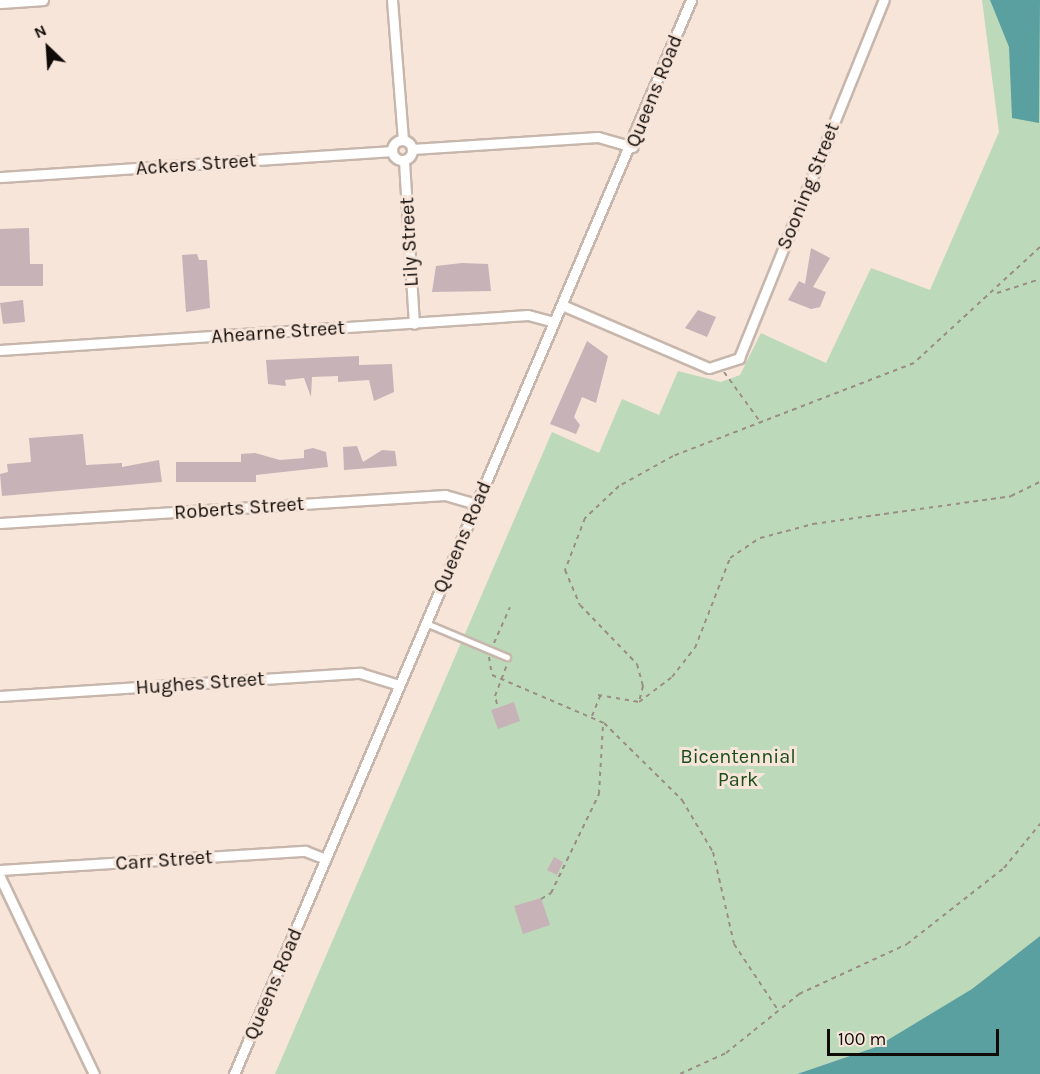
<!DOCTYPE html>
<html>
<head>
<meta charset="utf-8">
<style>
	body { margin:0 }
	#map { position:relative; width:1040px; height:1074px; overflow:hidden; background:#f7e5da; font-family:Karla,sans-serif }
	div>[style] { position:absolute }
	.green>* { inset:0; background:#bcdab9 }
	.water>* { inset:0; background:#5ba0a0 }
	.building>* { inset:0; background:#c6b2b7 }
	.path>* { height:2px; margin-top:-1px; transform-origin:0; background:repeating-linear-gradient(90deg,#9a8d85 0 4.5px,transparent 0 9px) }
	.roads { filter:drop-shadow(2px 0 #c7b6ab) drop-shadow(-2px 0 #c7b6ab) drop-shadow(0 2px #c7b6ab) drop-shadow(0 -2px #c7b6ab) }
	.lane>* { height:4.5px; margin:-2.25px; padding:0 2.25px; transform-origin:2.25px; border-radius:2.25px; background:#fff }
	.street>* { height:9px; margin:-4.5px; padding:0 4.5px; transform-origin:4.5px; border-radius:4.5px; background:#fff }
	.street>.ring { margin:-4.5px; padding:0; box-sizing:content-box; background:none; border:9px solid #fff; border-radius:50% }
	span { translate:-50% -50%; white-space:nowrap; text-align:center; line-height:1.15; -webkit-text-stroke:6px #f7e5da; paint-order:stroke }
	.street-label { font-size:20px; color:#100b07 }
	.park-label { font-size:20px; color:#1a4e19 }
	.north { position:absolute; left:18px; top:18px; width:60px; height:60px; -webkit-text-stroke:4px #f7e5da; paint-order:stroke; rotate:335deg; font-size:16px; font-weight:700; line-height:24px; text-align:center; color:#100b07 }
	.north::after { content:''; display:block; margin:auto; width:21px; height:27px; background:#100b07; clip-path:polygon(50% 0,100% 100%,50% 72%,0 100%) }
	.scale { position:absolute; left:827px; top:1029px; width:172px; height:27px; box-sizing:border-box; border:3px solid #100b07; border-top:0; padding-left:8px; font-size:18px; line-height:21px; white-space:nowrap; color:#100b07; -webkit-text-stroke:4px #f7e5da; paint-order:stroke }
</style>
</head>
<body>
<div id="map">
	<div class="green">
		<div style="clip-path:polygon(982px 0,1040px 0,1040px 936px,973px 989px,876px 1047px,797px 1074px,275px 1074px,552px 432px,599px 453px,622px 399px,659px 415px,678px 371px,721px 382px,740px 375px,761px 333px,826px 363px,871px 268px,930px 290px,999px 132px)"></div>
	</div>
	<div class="water">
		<div style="clip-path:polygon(990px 0,1040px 0,1039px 123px,1012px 118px,1009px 47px)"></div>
		<div style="clip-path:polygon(1040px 936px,1040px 1074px,797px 1074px,876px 1047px,972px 989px)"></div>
	</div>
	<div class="building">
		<div style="clip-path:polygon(29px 228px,30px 264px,43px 264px,43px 286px,0 286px,0 229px)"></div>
		<div style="clip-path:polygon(811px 248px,830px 258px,813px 287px,826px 292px,820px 307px,811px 309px,788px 300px,799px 281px,805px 284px)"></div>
		<div style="clip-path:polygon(197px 254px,199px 260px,207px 260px,210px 308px,186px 312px,182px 255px)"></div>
		<div style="clip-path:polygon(462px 263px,488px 264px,491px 291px,432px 292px,436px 266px)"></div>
		<div style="clip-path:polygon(23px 300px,25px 322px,3px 324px,0 303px)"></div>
		<div style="clip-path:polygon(698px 310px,716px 317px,707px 337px,685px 328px)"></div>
		<div style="clip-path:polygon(587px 341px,608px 356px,596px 403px,582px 397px,574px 417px,580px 425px,576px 434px,550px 424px)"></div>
		<div style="clip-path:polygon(359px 356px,359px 365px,392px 364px,394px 392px,374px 401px,369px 380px,338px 382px,338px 376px,312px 377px,311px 397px,304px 378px,285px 380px,286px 386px,268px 384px,266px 360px)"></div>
		<div style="clip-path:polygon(83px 434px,86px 465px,122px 463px,122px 467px,159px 460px,162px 482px,2px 496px,0 474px,8px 472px,7px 464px,31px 462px,29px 438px)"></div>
		<div style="clip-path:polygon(357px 446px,363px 462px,382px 450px,395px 451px,397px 466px,344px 470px,343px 447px)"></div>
		<div style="clip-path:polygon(313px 448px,326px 452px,328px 467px,256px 475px,256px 482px,176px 482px,176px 462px,241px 462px,241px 454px,255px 453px,280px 460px,304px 458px,304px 450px)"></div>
		<div style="clip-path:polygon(514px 702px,520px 721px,498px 729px,491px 710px)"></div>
		<div style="clip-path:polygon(554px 857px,563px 862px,557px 875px,547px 870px)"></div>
		<div style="clip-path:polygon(541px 898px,550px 925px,523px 934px,514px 906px)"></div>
	</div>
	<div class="path">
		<div style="left:1040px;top:247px;width:171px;rotate:137.4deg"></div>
		<div style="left:914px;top:363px;width:258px;rotate:158.9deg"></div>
		<div style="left:673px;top:456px;width:62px;rotate:150.9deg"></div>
		<div style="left:619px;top:486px;width:47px;rotate:136.7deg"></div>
		<div style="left:585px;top:518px;width:56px;rotate:111deg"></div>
		<div style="left:565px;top:570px;width:38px;rotate:67deg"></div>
		<div style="left:580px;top:605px;width:82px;rotate:46deg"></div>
		<div style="left:637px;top:664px;width:23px;rotate:75deg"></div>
		<div style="left:643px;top:686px;width:16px;rotate:104deg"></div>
		<div style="left:639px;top:702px;width:41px;rotate:-37.1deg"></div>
		<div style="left:672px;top:677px;width:37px;rotate:-52deg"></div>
		<div style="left:695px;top:648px;width:97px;rotate:-68.7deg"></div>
		<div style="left:730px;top:558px;width:36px;rotate:-34deg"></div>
		<div style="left:760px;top:538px;width:55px;rotate:-14.8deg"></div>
		<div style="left:813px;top:524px;width:200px;rotate:-8deg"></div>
		<div style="left:1011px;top:496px;width:32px;rotate:-26deg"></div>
		<div style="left:997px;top:293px;width:45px;rotate:-18deg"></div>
		<div style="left:724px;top:372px;width:63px;rotate:54deg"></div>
		<div style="left:494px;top:643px;width:39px;rotate:-66deg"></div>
		<div style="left:489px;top:657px;width:18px;rotate:81deg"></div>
		<div style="left:492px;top:675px;width:122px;rotate:23.2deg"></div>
		<div style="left:604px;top:723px;width:110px;rotate:44.6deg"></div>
		<div style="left:682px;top:800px;width:61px;rotate:59.2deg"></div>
		<div style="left:713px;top:852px;width:94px;rotate:77.1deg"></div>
		<div style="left:734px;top:944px;width:79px;rotate:56.3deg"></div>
		<div style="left:598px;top:695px;width:42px;rotate:9.7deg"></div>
		<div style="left:497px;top:704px;width:8px;rotate:-104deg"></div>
		<div style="left:495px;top:696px;width:33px;rotate:-69deg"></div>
		<div style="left:592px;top:716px;width:22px;rotate:-68deg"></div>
		<div style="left:541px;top:899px;width:12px;rotate:-31deg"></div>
		<div style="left:551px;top:893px;width:110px;rotate:-64.1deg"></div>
		<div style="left:599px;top:794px;width:70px;rotate:-86.7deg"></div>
		<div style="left:680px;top:1074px;width:51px;rotate:-24.5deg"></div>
		<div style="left:726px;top:1053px;width:94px;rotate:-38.9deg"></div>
		<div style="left:799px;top:994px;width:119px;rotate:-24.8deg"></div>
		<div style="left:907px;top:944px;width:123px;rotate:-38.1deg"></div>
		<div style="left:1004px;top:868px;width:57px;rotate:-50.7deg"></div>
	</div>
	<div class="roads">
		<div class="lane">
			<div style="left:426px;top:623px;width:88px;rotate:22.8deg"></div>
		</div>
		<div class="street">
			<div style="left:392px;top:0;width:140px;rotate:85.5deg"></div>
			<div style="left:0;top:3px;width:43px;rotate:-4deg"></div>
			<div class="ring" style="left:392px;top:140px;width:11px;height:11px"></div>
			<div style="left:412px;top:149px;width:186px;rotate:-3.7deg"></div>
			<div style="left:598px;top:137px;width:36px;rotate:16deg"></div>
			<div style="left:404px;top:161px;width:163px;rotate:86.5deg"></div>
			<div style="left:0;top:177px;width:393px;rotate:-3.8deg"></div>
			<div style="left:562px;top:305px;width:160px;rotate:23.2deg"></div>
			<div style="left:709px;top:368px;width:32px;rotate:-18deg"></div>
			<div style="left:739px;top:358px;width:386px;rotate:-68deg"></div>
			<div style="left:0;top:350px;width:529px;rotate:-3.79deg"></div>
			<div style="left:528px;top:315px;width:27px;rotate:15deg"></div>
			<div style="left:0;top:523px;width:446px;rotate:-3.6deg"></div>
			<div style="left:445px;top:495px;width:32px;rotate:16deg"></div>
			<div style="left:0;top:696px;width:361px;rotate:-3.7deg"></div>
			<div style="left:360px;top:673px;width:41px;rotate:17.1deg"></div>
			<div style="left:0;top:870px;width:306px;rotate:-3.6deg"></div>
			<div style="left:305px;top:851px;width:22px;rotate:21deg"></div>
			<div style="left:0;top:877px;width:218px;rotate:64.5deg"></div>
			<div style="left:234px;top:1074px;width:1167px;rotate:-66.95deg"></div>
		</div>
	</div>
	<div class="street-label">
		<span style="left:654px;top:91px;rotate:-68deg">Queens Road</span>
		<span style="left:196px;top:164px;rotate:-4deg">Ackers Street</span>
		<span style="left:808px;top:186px;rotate:-68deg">Sooning Street</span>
		<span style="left:409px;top:242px;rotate:-93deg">Lily Street</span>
		<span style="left:278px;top:332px;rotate:-4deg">Ahearne Street</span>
		<span style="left:239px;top:508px;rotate:-4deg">Roberts Street</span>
		<span style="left:462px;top:537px;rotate:-67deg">Queens Road</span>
		<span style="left:200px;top:683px;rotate:-4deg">Hughes Street</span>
		<span style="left:164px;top:860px;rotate:-4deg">Carr Street</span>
		<span style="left:273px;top:984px;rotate:-67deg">Queens Road</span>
	</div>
	<div class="park-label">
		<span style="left:738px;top:768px">Bicentennial<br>Park</span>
	</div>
	<div class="north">N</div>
	<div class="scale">100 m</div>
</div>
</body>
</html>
